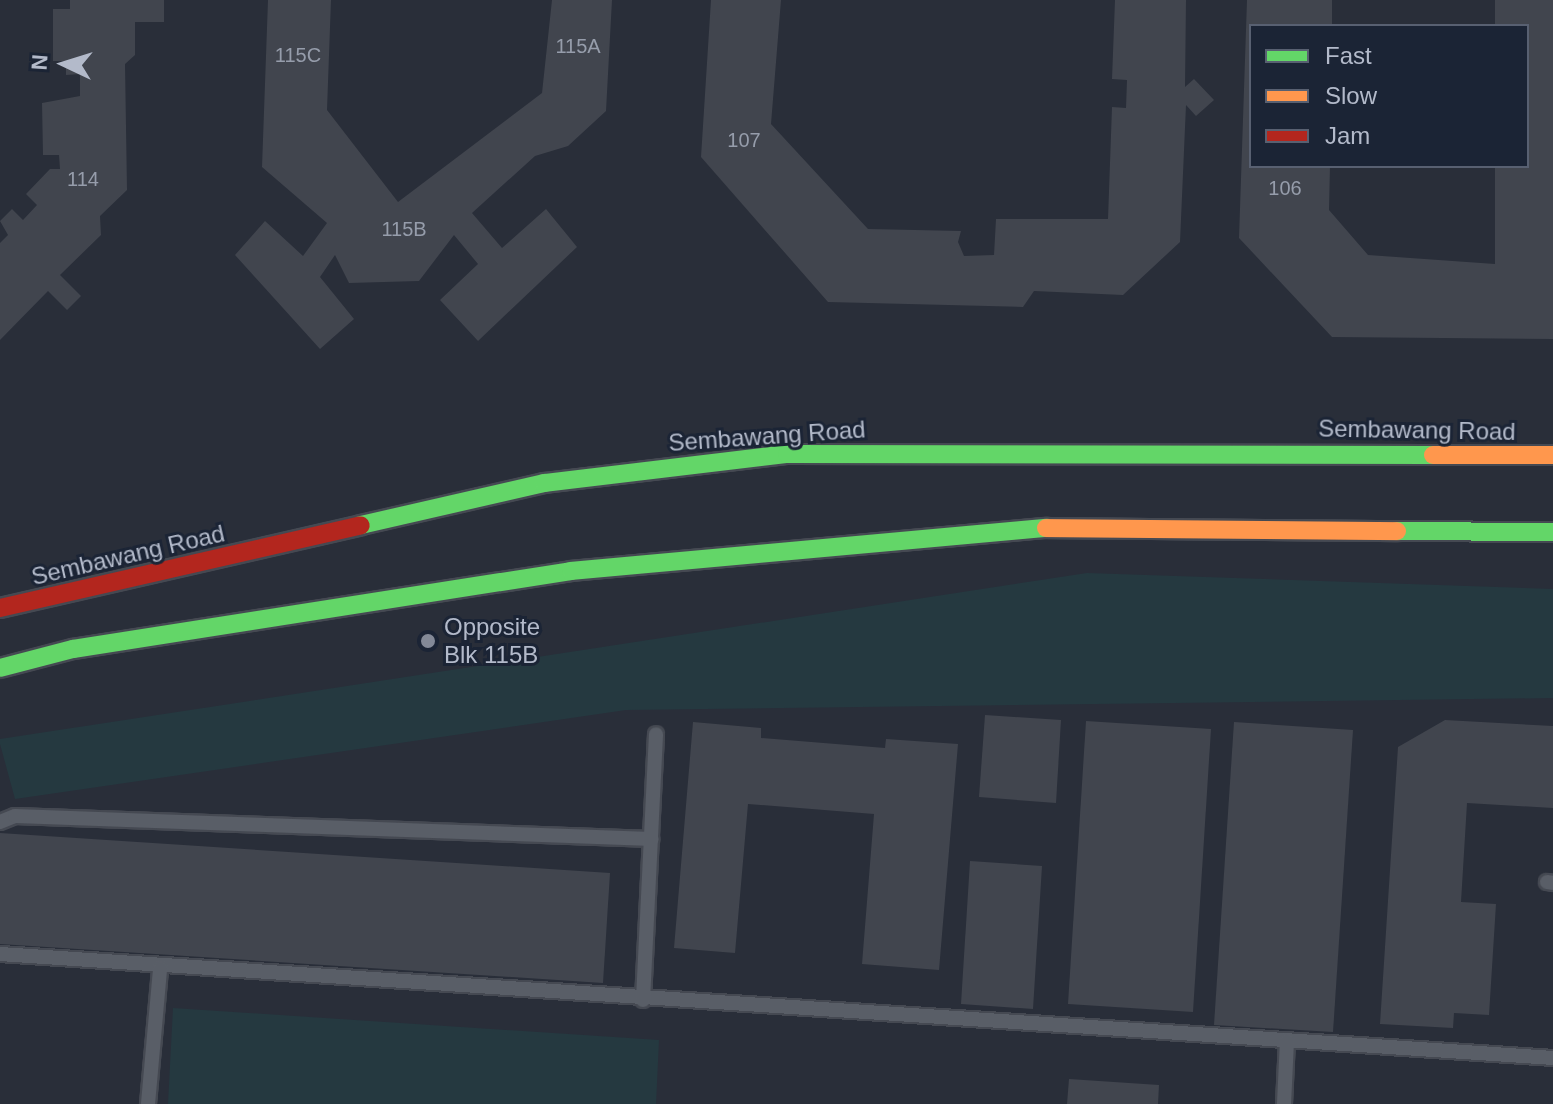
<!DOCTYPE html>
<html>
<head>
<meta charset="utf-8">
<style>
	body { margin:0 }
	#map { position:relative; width:1553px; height:1104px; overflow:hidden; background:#292e39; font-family:Helvetica,sans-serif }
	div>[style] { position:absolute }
	.green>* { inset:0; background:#253940 }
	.building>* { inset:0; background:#41454e }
	.roads { filter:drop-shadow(2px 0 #454952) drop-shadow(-2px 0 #454952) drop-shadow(0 2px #454952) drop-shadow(0 -2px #454952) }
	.lane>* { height:14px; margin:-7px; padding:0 7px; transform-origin:7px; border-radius:7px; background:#595e67 }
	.fast>* { height:18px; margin:-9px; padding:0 9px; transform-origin:9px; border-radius:9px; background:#63d668 }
	.slow>* { height:18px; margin:-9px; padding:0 9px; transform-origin:9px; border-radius:9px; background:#ff974d }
	.jam>* { height:18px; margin:-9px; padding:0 9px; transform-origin:9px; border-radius:9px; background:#b3261e }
	.dots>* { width:22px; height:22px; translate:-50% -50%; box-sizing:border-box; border:4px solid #1b2435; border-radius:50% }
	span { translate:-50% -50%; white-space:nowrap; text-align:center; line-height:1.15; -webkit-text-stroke:6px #1b2435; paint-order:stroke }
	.number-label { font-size:20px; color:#969dab }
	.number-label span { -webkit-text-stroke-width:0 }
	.street-label { font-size:24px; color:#b3baca }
	.poi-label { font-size:24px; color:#b3baca }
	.left { translate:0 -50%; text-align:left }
	.legend { position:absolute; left:1249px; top:24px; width:280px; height:144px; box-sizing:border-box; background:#1b2435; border:2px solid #586071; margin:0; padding:10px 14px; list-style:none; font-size:24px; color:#b3baca }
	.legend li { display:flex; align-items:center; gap:16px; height:40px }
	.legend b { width:40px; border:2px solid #586071 }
	.north { position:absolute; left:24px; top:24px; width:80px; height:80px; -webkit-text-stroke:6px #1b2435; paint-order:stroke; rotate:274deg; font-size:22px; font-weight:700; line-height:32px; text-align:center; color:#b3baca }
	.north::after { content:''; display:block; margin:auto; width:28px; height:36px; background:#b3baca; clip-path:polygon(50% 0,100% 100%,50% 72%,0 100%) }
</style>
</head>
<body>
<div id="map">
	<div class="green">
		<div style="clip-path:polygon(1087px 573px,1553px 589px,1553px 698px,626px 710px,15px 799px,0 744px,0 739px)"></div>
		<div style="clip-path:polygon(173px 1008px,659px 1040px,656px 1104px,168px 1104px)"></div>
	</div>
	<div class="building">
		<div style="clip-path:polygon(70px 0,164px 0,164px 22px,135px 22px,135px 55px,125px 64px,127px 190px,100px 216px,101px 235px,60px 275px,81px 296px,67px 310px,48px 291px,0 340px,0 243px,8px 235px,0 221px,12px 209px,23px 220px,37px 205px,26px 194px,50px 169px,60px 169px,59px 155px,43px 155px,42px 103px,80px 96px,80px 74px,66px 75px,66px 61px,53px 61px,53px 9px,70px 9px)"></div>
		<div style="clip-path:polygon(268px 0,331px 0,327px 110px,398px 202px,542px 93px,552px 0,612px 0,606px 111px,568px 146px,535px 156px,472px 213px,502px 248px,546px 209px,577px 247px,478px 341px,440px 300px,478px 264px,454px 235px,419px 281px,349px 283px,335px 255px,320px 277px,354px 319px,320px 349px,235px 255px,265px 221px,303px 256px,327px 223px,262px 167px)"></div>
		<div style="clip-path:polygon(711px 0,781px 0,771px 124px,868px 229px,961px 231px,958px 242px,964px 256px,994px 255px,996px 219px,1108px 219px,1112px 107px,1126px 108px,1127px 80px,1112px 79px,1115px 0,1186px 0,1185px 87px,1194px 79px,1214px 100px,1196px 116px,1186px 105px,1180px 242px,1123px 295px,1034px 291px,1023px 307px,828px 302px,701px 157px)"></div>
		<div style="clip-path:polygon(1247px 0,1332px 0,1332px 26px,1251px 26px,1251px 166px,1330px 166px,1329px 210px,1368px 255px,1495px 264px,1495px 166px,1527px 166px,1527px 26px,1495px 26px,1495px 0,1553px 0,1553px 339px,1332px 337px,1239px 238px)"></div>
		<div style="clip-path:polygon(985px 715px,1061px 720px,1056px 803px,979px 797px)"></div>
		<div style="clip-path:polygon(1445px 720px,1553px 726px,1553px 808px,1467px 803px,1461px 902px,1496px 904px,1489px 1015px,1454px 1013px,1453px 1028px,1380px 1024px,1398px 747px)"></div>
		<div style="clip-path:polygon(1086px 721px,1211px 729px,1193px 1012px,1068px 1004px)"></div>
		<div style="clip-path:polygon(693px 722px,761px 728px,761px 738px,885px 748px,886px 739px,958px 744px,939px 970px,862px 964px,874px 814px,748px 804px,735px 953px,674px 948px)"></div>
		<div style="clip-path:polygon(1234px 722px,1353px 730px,1333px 1032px,1214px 1025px)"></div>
		<div style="clip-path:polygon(0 833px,610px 873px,603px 983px,0 944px)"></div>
		<div style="clip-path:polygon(970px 861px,1042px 866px,1033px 1009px,961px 1004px)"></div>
		<div style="clip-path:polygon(1069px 1079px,1159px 1085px,1158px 1104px,1067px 1104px)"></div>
	</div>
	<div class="roads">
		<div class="lane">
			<div style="left:0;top:822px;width:16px;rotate:-22deg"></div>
			<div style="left:15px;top:816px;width:637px;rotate:2.07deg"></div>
			<div style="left:1547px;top:882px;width:6px;rotate:9deg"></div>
			<div style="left:0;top:954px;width:1556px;rotate:3.83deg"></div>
			<div style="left:643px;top:1000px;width:266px;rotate:-87.2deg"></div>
			<div style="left:148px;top:1104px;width:136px;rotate:-84.9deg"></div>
			<div style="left:1284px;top:1104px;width:63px;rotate:-87.3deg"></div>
		</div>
		<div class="fast">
			<div style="left:361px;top:525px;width:188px;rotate:-12.9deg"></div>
			<div style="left:544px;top:483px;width:245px;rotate:-6.8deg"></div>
			<div style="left:787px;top:454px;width:646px;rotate:0.09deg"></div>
			<div style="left:1397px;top:531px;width:156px;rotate:0.4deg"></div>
			<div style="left:0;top:668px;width:75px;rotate:-14.6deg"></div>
			<div style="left:73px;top:649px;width:504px;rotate:-8.9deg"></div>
			<div style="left:571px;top:571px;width:477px;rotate:-5.2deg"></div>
		</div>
		<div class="slow">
			<div style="left:1433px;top:455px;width:120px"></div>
			<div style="left:1046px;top:528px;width:351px;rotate:0.5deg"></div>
		</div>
		<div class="jam">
			<div style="left:0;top:608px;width:370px;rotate:-12.9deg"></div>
		</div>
	</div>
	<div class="dots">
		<div style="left:428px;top:641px;background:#838997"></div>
	</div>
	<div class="number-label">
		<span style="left:578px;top:46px">115A</span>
		<span style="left:298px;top:55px">115C</span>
		<span style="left:744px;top:140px">107</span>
		<span style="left:83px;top:179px">114</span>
		<span style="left:1285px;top:188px">106</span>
		<span style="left:404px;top:229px">115B</span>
	</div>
	<div class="street-label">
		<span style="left:1417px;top:430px;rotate:1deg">Sembawang Road</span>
		<span style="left:767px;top:436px;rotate:-4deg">Sembawang Road</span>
		<span style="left:128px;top:555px;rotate:-13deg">Sembawang Road</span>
	</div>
	<div class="poi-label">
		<span class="left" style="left:444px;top:641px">Opposite<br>Blk 115B</span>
	</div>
	<ul class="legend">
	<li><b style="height:10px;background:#63d668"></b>Fast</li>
	<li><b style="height:10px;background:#ff974d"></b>Slow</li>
	<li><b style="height:10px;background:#b3261e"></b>Jam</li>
	</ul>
	<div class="north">N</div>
</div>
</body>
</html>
